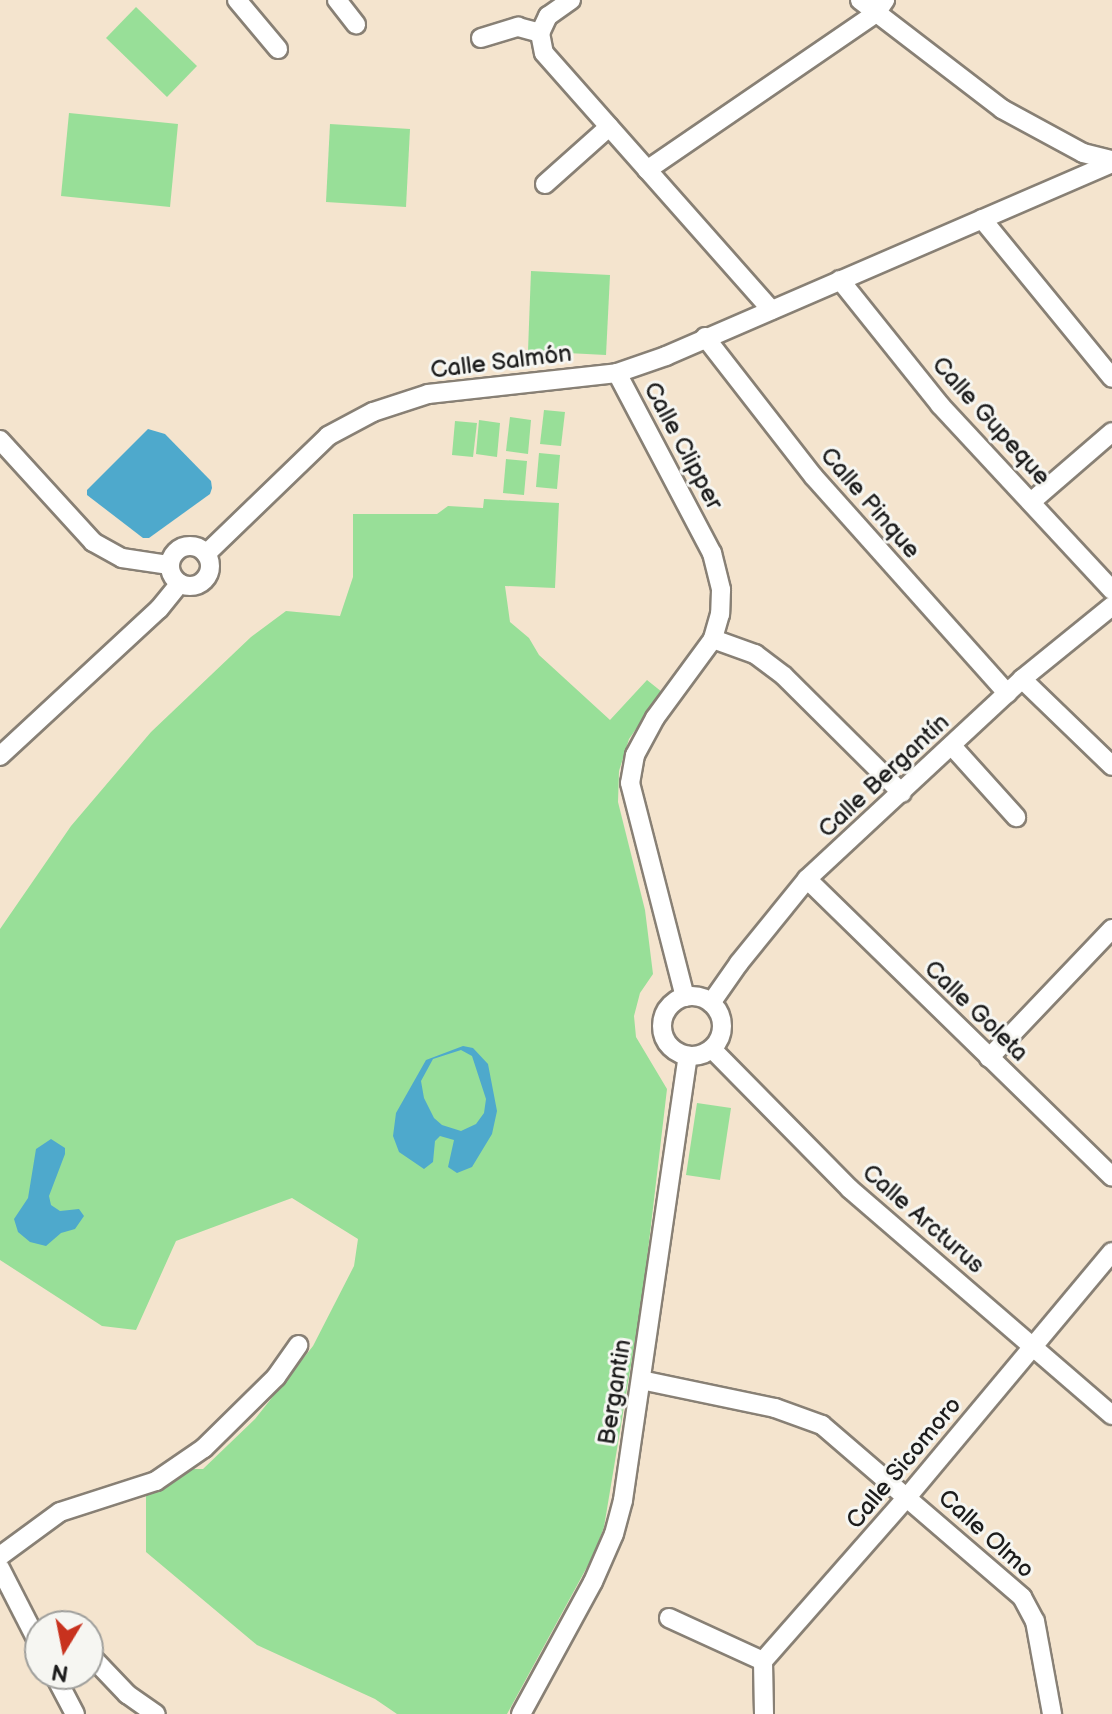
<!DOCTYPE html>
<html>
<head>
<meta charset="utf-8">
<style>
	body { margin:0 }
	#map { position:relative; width:1112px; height:1714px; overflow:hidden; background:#f4e4ce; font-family:"Balsamiq Sans",sans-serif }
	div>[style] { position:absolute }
	.green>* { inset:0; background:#98df98 }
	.water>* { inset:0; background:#4ea9cc }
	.roads { filter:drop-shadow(2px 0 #888075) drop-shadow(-2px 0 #888075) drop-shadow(0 2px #888075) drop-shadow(0 -2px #888075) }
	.minor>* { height:18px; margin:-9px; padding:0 9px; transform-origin:9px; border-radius:9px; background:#fff }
	.minor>.ring { margin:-9px; padding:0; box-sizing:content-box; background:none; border:18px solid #fff; border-radius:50% }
	span { translate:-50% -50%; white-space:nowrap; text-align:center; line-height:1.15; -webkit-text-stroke:6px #f6f6f2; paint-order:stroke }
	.street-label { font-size:24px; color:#1c1c1c }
	.north { position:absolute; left:24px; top:1610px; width:80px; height:80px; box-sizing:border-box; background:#f6f6f2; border:2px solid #9f9f9c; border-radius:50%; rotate:190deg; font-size:22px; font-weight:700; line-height:32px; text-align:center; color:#1c1c1c }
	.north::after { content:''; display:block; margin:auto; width:28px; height:36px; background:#c8321e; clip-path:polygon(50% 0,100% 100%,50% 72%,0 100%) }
</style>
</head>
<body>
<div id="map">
	<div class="green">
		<div style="clip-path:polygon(136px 7px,197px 66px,167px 97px,106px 38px)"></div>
		<div style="clip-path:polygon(69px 113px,178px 124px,170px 207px,61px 196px)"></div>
		<div style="clip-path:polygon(330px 124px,410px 129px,406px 207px,326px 202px)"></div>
		<div style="clip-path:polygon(531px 271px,610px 275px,606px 355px,528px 351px)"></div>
		<div style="clip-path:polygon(544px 410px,565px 412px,561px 446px,540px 444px)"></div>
		<div style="clip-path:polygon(510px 417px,531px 420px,528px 454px,506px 451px)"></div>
		<div style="clip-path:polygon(479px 420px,500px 423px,497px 457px,476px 454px)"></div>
		<div style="clip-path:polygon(455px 421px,477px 423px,473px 457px,452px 455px)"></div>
		<div style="clip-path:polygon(539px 453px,560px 455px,557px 489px,536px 487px)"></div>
		<div style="clip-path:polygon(506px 459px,527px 461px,524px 495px,503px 493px)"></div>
		<div style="clip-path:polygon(484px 499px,559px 503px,555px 588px,505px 586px,510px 622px,529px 638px,539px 655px,610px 720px,647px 680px,662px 692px,629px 739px,619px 771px,618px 802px,645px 910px,653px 974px,640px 993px,634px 1016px,636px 1037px,667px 1089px,643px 1293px,604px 1527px,593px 1556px,507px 1714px,397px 1714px,375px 1699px,257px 1645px,146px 1552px,146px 1495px,192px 1469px,203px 1469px,255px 1419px,313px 1346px,354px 1266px,358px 1239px,292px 1198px,176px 1241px,136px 1330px,102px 1326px,0 1260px,0 929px,71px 826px,151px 732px,251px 637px,286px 611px,340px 616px,353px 577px,353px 514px,437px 514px,448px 506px,483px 508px)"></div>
		<div style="clip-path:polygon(697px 1103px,731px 1108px,720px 1180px,686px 1175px)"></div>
	</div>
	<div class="water">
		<div style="clip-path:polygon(148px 429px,165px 434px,211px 481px,212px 488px,210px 494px,149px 538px,143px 538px,87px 495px,87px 490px)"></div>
		<div style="clip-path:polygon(evenodd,463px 1046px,473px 1048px,488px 1064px,497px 1111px,492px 1134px,472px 1167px,457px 1173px,448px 1167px,454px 1140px,440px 1136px,435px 1141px,433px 1162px,424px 1169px,399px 1152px,393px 1136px,396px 1113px,426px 1060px,463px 1046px,461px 1050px,472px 1056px,486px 1099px,484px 1113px,476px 1124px,461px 1131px,442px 1125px,434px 1118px,424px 1098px,421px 1081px,433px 1059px,461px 1050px)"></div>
		<div style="clip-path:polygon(51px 1139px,65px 1148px,65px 1154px,49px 1196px,51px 1205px,60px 1211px,79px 1209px,84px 1216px,75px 1229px,61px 1233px,46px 1246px,30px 1242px,18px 1232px,14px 1219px,28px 1198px,36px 1149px)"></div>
	</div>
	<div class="roads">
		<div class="minor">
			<div style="left:237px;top:0;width:64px;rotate:50.1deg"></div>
			<div style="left:337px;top:0;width:31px;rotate:52deg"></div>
			<div style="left:571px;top:0;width:28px;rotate:145deg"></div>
			<div style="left:548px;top:16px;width:19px;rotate:115deg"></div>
			<div style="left:540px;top:33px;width:20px;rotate:79deg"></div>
			<div style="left:544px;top:53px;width:343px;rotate:48.5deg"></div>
			<div style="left:860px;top:0;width:179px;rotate:37.5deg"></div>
			<div style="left:1002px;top:109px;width:92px;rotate:28.5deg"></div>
			<div style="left:1083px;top:153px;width:30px;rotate:14deg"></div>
			<div style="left:481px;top:38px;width:39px;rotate:-17deg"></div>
			<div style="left:518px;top:27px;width:23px;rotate:15deg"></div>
			<div style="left:647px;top:170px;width:278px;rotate:-34.4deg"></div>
			<div style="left:876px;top:13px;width:16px;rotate:-55deg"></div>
			<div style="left:545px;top:184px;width:86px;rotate:-41.7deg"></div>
			<div style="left:982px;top:219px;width:205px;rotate:50.7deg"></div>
			<div style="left:840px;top:280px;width:160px;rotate:51.3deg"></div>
			<div style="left:940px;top:405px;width:253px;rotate:47.1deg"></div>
			<div style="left:705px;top:337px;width:177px;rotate:52.1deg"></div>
			<div style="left:814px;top:477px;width:290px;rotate:48.2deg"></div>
			<div style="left:617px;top:373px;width:204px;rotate:62.2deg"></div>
			<div style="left:712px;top:553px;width:38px;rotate:76deg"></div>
			<div style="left:721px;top:590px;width:24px;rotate:92deg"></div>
			<div style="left:720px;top:614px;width:26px;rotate:106deg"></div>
			<div style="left:713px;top:639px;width:98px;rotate:126.3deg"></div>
			<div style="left:655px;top:718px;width:42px;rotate:118.4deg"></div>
			<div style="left:635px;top:755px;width:28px;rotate:100deg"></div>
			<div style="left:630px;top:783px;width:221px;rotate:75.6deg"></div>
			<div style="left:0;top:440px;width:138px;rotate:47.6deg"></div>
			<div style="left:93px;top:542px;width:33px;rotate:29deg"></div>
			<div style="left:122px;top:558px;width:48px;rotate:8.5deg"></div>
			<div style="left:1031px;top:502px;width:107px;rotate:-40.8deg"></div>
			<div class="ring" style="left:170px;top:546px;width:22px;height:22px"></div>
			<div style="left:206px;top:554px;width:170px;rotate:-44deg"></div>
			<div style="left:328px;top:436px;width:51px;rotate:-28.1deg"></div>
			<div style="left:373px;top:412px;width:58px;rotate:-18.1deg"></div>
			<div style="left:428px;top:394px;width:190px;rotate:-6.3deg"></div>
			<div style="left:617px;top:373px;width:52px;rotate:-19.1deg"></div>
			<div style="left:666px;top:356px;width:486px;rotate:-23.4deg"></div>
			<div style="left:713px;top:639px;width:45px;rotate:19.7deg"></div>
			<div style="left:755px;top:654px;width:36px;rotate:37deg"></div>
			<div style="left:784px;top:676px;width:166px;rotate:44.8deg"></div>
			<div style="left:1022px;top:679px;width:125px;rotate:44deg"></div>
			<div style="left:952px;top:746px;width:96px;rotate:48deg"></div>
			<div style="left:0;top:756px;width:217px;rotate:-42.8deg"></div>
			<div style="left:159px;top:609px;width:33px;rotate:-51deg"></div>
			<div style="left:807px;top:879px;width:426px;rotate:44.3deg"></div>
			<div class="ring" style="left:662px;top:996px;width:42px;height:42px"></div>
			<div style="left:711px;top:1003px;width:49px;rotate:-55deg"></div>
			<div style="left:739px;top:963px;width:108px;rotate:-51deg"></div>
			<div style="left:807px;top:879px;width:294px;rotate:-42.9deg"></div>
			<div style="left:1022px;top:679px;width:116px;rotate:-39deg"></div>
			<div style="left:712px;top:1049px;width:197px;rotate:45.4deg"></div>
			<div style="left:850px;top:1189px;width:346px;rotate:40.8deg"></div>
			<div style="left:989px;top:1058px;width:178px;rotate:-46.4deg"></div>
			<div style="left:641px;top:1380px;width:137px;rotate:11.8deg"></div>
			<div style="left:775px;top:1408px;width:50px;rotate:19.9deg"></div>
			<div style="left:822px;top:1425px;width:264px;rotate:40.7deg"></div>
			<div style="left:1022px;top:1597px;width:27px;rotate:62deg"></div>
			<div style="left:1035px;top:1621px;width:95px;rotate:79.6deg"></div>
			<div style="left:0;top:1556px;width:74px;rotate:-36.3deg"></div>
			<div style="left:60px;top:1512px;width:101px;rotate:-17.9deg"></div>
			<div style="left:156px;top:1481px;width:58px;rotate:-34.5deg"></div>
			<div style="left:204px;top:1448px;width:101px;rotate:-44.6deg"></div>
			<div style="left:276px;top:1377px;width:39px;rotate:-55deg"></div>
			<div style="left:0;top:1568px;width:88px;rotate:62.9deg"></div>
			<div style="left:669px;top:1618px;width:103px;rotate:24.6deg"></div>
			<div style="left:88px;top:1653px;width:57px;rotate:46.4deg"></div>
			<div style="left:127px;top:1694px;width:35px;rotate:35deg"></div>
			<div style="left:54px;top:1674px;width:45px;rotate:62.3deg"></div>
			<div style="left:521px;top:1714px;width:150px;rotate:-61.4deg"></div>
			<div style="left:593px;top:1582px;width:52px;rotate:-66.4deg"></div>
			<div style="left:614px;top:1534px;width:35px;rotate:-75deg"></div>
			<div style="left:623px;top:1500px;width:449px;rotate:-81.7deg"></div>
			<div style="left:764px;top:1714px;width:53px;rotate:-91.1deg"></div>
			<div style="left:763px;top:1661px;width:220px;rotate:-48.7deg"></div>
			<div style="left:908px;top:1496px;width:318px;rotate:-50.1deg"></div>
		</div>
	</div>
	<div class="street-label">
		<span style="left:501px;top:362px;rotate:-7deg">Calle Salmón</span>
		<span style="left:991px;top:421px;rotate:48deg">Calle Gupeque</span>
		<span style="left:683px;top:446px;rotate:62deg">Calle Clipper</span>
		<span style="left:870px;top:503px;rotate:49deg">Calle Pinque</span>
		<span style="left:884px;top:776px;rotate:-43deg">Calle Bergantín</span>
		<span style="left:976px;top:1011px;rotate:44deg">Calle Goleta</span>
		<span style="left:923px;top:1219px;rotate:41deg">Calle Arcturus</span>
		<span style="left:615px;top:1392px;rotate:-81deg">Bergantin</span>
		<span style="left:904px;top:1463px;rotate:-50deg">Calle Sicomoro</span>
		<span style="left:986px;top:1534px;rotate:42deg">Calle Olmo</span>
	</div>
	<div class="north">N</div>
</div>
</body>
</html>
